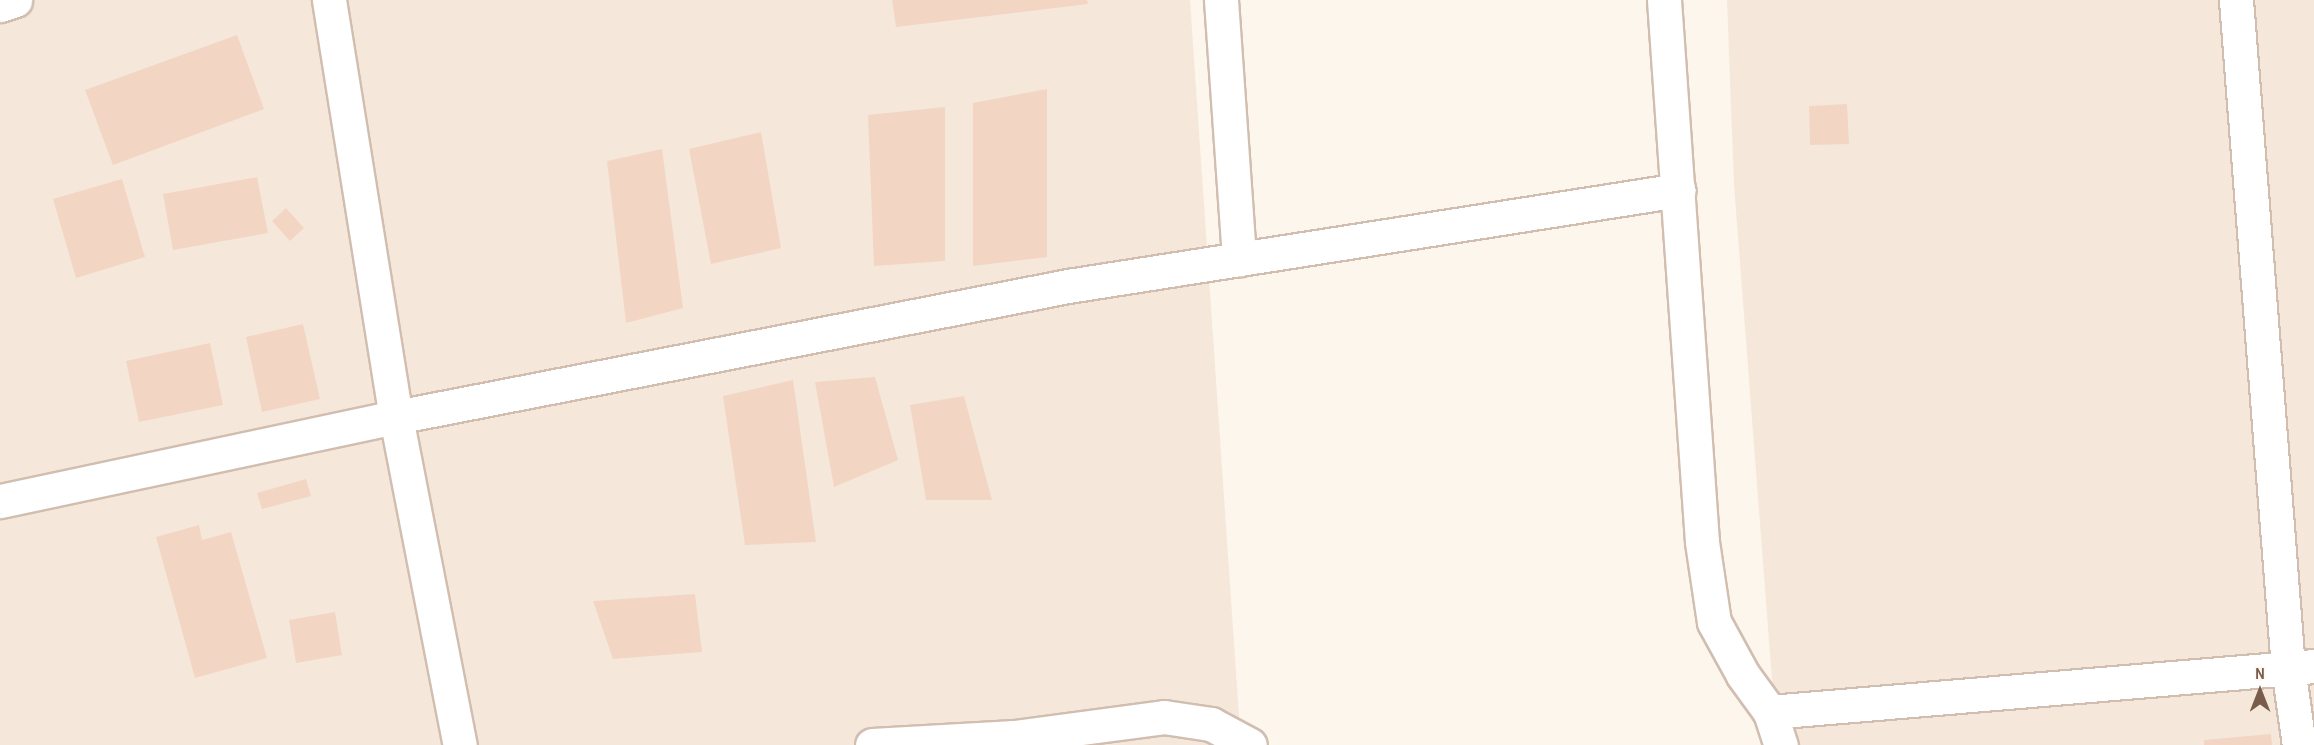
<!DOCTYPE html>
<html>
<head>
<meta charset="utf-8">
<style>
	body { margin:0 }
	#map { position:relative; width:2314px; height:745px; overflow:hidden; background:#fdf6ec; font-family:"Archivo Narrow",sans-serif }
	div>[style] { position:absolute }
	.residential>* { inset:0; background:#f5e8da }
	.building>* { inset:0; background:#f3d5c3 }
	.roads { filter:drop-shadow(2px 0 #d1beb0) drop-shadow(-2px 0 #d1beb0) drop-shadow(0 2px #d1beb0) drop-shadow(0 -2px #d1beb0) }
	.minor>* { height:33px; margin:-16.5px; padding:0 16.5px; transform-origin:16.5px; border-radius:16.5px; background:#fff }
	span { translate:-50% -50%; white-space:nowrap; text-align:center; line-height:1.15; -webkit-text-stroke:5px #fffaf3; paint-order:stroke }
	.north { position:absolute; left:2230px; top:661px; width:60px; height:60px; -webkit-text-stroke:4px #fffaf3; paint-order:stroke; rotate:0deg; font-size:16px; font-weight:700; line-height:24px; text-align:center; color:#7a5c4d }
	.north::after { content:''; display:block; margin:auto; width:21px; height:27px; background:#7a5c4d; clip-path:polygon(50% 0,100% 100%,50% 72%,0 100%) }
</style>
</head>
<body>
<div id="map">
	<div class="residential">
		<div style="clip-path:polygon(0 0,1190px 0,1241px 745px,0 745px)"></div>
		<div style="clip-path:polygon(1727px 0,2314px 0,2314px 745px,1777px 745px,1734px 185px)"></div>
	</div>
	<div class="building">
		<div style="clip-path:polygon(892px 0,1087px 0,1088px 4px,896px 27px)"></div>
		<div style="clip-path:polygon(237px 35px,264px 109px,113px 165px,85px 90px)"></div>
		<div style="clip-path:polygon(1047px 89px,1047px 257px,973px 266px,973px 103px)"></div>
		<div style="clip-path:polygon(1847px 104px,1849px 144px,1810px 145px,1809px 106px)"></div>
		<div style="clip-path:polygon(945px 107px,945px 261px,874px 266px,868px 115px)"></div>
		<div style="clip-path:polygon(761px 132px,781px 248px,711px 264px,689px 149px)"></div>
		<div style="clip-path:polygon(662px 149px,683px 308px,626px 323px,607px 161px)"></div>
		<div style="clip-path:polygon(257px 177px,268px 233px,173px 250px,163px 194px)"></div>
		<div style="clip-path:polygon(122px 179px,145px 257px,76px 278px,53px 199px)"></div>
		<div style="clip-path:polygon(286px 208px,304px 228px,290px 241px,272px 221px)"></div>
		<div style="clip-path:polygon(303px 324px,320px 399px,262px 412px,246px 337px)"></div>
		<div style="clip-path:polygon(210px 343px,223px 405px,139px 422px,126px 361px)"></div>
		<div style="clip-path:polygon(875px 377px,898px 460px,834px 487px,815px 382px)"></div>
		<div style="clip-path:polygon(793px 380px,816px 542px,745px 545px,723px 396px)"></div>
		<div style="clip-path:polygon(964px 396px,992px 500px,926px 500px,910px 405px)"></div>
		<div style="clip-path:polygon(306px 479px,311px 496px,262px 509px,257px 493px)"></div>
		<div style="clip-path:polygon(199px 525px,202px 540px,231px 532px,267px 658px,195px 678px,156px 537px)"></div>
		<div style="clip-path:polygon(695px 594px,702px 652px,613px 659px,593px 601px)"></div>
		<div style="clip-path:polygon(335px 612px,342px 655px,296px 663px,289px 620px)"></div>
		<div style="clip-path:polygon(2271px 734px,2272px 745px,2204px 745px,2204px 740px)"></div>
	</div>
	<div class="roads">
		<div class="minor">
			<div style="left:329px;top:0;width:422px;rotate:80.9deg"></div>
			<div style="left:396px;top:417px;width:334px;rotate:79deg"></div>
			<div style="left:1221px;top:0;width:260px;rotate:86deg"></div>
			<div style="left:1664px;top:0;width:543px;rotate:85.99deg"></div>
			<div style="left:1702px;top:542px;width:81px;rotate:81.5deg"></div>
			<div style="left:1714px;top:622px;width:60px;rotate:61.3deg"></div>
			<div style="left:1743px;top:675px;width:46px;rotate:53.9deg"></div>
			<div style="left:1770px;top:712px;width:546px;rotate:-4.83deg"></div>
			<div style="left:2236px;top:0;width:670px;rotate:85.55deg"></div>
			<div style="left:2288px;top:668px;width:78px;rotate:81.9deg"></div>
			<div style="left:0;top:5px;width:16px;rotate:-18deg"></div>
			<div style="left:0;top:501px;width:405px;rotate:-12deg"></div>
			<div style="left:396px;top:417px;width:685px;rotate:-11.03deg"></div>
			<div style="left:1068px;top:286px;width:618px;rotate:-8.93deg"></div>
			<div style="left:1770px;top:712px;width:35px;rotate:72deg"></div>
			<div style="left:872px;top:745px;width:142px;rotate:-3.2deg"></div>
			<div style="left:1014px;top:737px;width:151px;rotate:-7.6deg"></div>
			<div style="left:1164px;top:717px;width:48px;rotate:8.5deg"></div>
			<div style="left:1211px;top:724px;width:44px;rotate:28.3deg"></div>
		</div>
	</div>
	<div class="north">N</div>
</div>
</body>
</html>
